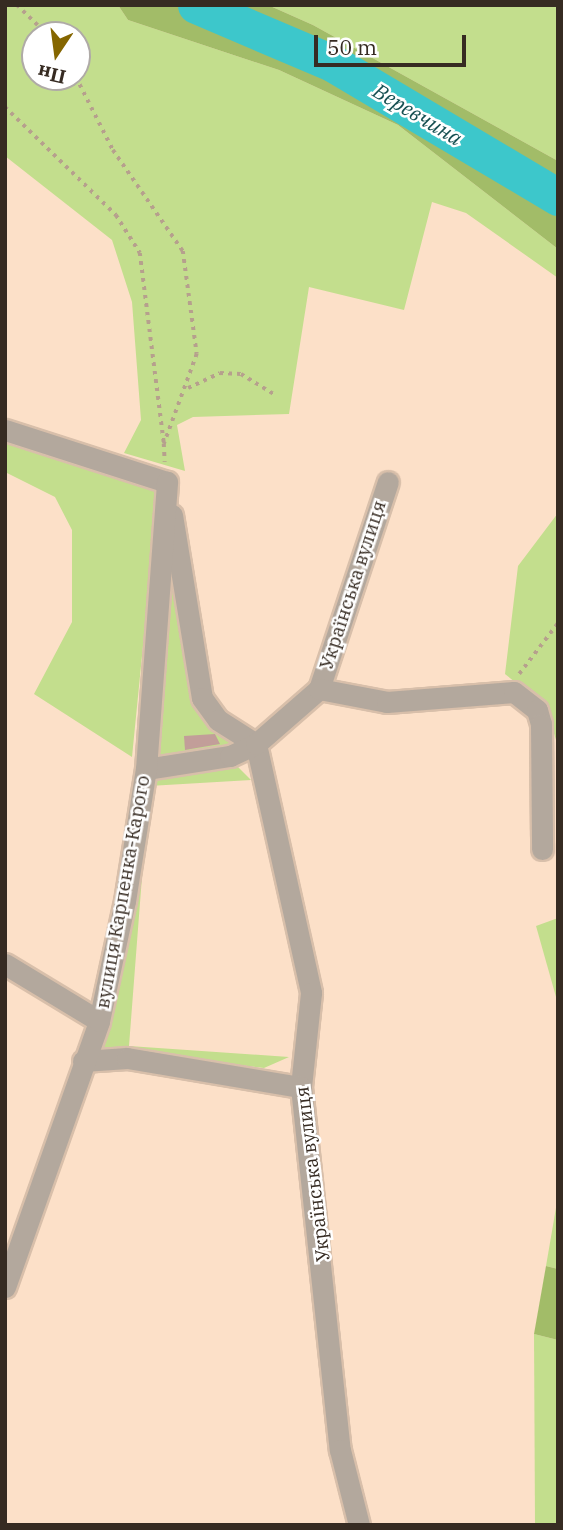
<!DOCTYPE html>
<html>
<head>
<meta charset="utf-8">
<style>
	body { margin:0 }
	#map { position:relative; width:563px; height:1530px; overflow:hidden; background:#fce0c8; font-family:"IBM Plex Serif",serif }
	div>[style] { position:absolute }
	.green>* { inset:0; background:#c3de8d }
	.forest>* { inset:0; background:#a2bc68 }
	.river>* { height:37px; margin:-18.5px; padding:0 18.5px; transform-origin:18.5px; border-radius:18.5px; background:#3dc7cb }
	.building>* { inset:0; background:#c29e99 }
	.path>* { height:3.5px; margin-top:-1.75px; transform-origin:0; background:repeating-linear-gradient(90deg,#b6a08d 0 3.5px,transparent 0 8.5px) }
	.roads { filter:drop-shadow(2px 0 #d8bfaa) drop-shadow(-2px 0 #d8bfaa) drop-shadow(0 2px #d8bfaa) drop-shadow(0 -2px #d8bfaa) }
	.street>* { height:21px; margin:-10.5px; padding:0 10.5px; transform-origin:10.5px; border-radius:10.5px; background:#b3a89d }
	span { translate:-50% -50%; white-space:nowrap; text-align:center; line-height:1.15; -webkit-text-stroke:5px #fff; paint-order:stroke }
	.street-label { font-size:19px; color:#362b22 }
	.water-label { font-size:21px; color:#175052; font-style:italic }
	.frame { position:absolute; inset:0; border:7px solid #362b22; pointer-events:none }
	.north { position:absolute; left:21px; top:21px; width:70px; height:70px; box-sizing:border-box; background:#fff; border:2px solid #afaaa7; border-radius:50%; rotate:193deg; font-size:19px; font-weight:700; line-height:28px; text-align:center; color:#362b22 }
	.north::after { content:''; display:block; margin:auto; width:24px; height:32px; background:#856600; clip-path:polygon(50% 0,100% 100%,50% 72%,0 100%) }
	.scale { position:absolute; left:314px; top:35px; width:152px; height:32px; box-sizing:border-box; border:4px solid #362b22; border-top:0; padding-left:9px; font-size:21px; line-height:24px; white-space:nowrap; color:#362b22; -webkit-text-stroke:5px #fff; paint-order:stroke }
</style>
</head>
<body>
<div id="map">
	<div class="green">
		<div style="clip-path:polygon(evenodd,5px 5px,118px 5px,128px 20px,279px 70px,398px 125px,558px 249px,558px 278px,466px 213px,432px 202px,404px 310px,309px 287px,289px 414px,193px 417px,177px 425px,185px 471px,124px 453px,141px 420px,132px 302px,112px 240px,5px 156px,5px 5px,35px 35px,77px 35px,77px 77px,35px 77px,35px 35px)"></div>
		<div style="clip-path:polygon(268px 5px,558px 5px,558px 161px,313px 25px)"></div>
		<div style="clip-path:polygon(5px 437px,159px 484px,132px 757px,34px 694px,72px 622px,72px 530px,55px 497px,5px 472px)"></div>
		<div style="clip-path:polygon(168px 512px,196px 694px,247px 744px,151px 766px)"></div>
		<div style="clip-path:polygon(558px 513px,558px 746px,545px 706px,505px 674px,518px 566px)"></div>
		<div style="clip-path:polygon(233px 762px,251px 780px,149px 786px,129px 1046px,289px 1057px,264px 1068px,124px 1051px,93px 1055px,110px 1004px,149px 786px,154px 775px)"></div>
		<div style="clip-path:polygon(558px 918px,558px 1004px,536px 926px)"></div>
		<div style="clip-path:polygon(558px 1196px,558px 1269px,546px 1266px)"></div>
		<div style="clip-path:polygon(534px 1334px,558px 1340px,558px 1525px,535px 1525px)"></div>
	</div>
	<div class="forest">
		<div style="clip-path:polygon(118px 5px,268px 5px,313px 25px,558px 161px,558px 249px,398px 125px,279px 70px,128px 20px)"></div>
		<div style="clip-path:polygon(546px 1266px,558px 1269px,558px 1340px,534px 1334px)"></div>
	</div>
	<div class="river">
		<div style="left:196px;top:5px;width:150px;rotate:23.1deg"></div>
		<div style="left:334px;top:64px;width:261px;rotate:30.7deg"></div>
	</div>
	<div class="building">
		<div style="clip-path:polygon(215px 734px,220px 744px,185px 750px,184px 736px)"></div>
	</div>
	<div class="path">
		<div style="left:17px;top:5px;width:43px;rotate:44.1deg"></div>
		<div style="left:76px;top:77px;width:82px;rotate:63.1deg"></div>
		<div style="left:113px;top:150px;width:123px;rotate:55.3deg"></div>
		<div style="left:183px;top:251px;width:104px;rotate:82.3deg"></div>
		<div style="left:197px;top:354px;width:96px;rotate:110.1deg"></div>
		<div style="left:164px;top:444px;width:18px;rotate:87deg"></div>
		<div style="left:5px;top:107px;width:155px;rotate:44.2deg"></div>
		<div style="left:116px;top:215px;width:45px;rotate:57.7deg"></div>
		<div style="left:140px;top:253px;width:191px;rotate:82.8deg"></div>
		<div style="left:188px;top:388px;width:35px;rotate:-25deg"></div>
		<div style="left:220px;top:373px;width:21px;rotate:3deg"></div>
		<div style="left:241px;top:374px;width:42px;rotate:31.4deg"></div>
		<div style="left:519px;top:674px;width:64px;rotate:-52.6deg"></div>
	</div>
	<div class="roads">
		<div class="street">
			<div style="left:5px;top:430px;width:170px;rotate:17.8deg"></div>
			<div style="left:172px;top:515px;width:185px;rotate:80.7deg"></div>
			<div style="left:202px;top:698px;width:27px;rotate:54deg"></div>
			<div style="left:218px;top:720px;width:45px;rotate:32.3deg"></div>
			<div style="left:319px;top:689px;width:218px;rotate:-71.6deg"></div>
			<div style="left:256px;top:744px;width:255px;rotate:77.5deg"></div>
			<div style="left:311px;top:993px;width:95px;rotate:96.1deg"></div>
			<div style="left:301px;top:1087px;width:365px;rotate:83.9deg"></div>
			<div style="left:340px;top:1450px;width:77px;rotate:75.8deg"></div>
			<div style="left:146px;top:769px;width:85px;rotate:-8.8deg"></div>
			<div style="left:230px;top:756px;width:29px;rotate:-25deg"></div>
			<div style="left:256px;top:744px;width:84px;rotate:-41.1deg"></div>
			<div style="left:319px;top:689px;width:69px;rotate:10.8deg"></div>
			<div style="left:387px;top:702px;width:127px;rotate:-4.5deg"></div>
			<div style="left:514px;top:692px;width:29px;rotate:38deg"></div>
			<div style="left:537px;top:710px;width:15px;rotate:74deg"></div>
			<div style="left:541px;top:724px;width:125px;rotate:89.5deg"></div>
			<div style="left:5px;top:964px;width:110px;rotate:31.2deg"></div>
			<div style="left:83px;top:1061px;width:44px;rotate:-3.9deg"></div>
			<div style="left:127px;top:1058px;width:176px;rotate:9.5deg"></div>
			<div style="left:5px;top:1287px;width:282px;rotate:-70.5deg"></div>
			<div style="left:99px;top:1021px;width:123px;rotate:-77.8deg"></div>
			<div style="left:125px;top:901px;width:134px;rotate:-81deg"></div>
			<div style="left:146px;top:769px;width:288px;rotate:-85.8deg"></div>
		</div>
	</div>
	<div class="street-label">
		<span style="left:353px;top:585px;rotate:-72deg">Українська вулиця</span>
		<span style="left:123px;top:892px;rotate:-80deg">вулиця Карпенка-Карого</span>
		<span style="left:313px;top:1174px;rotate:-97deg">Українська вулиця</span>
	</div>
	<div class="water-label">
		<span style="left:418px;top:114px;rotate:31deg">Веревчина</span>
	</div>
	<div class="frame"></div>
	<div class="north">Пн</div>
	<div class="scale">50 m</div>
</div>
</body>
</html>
